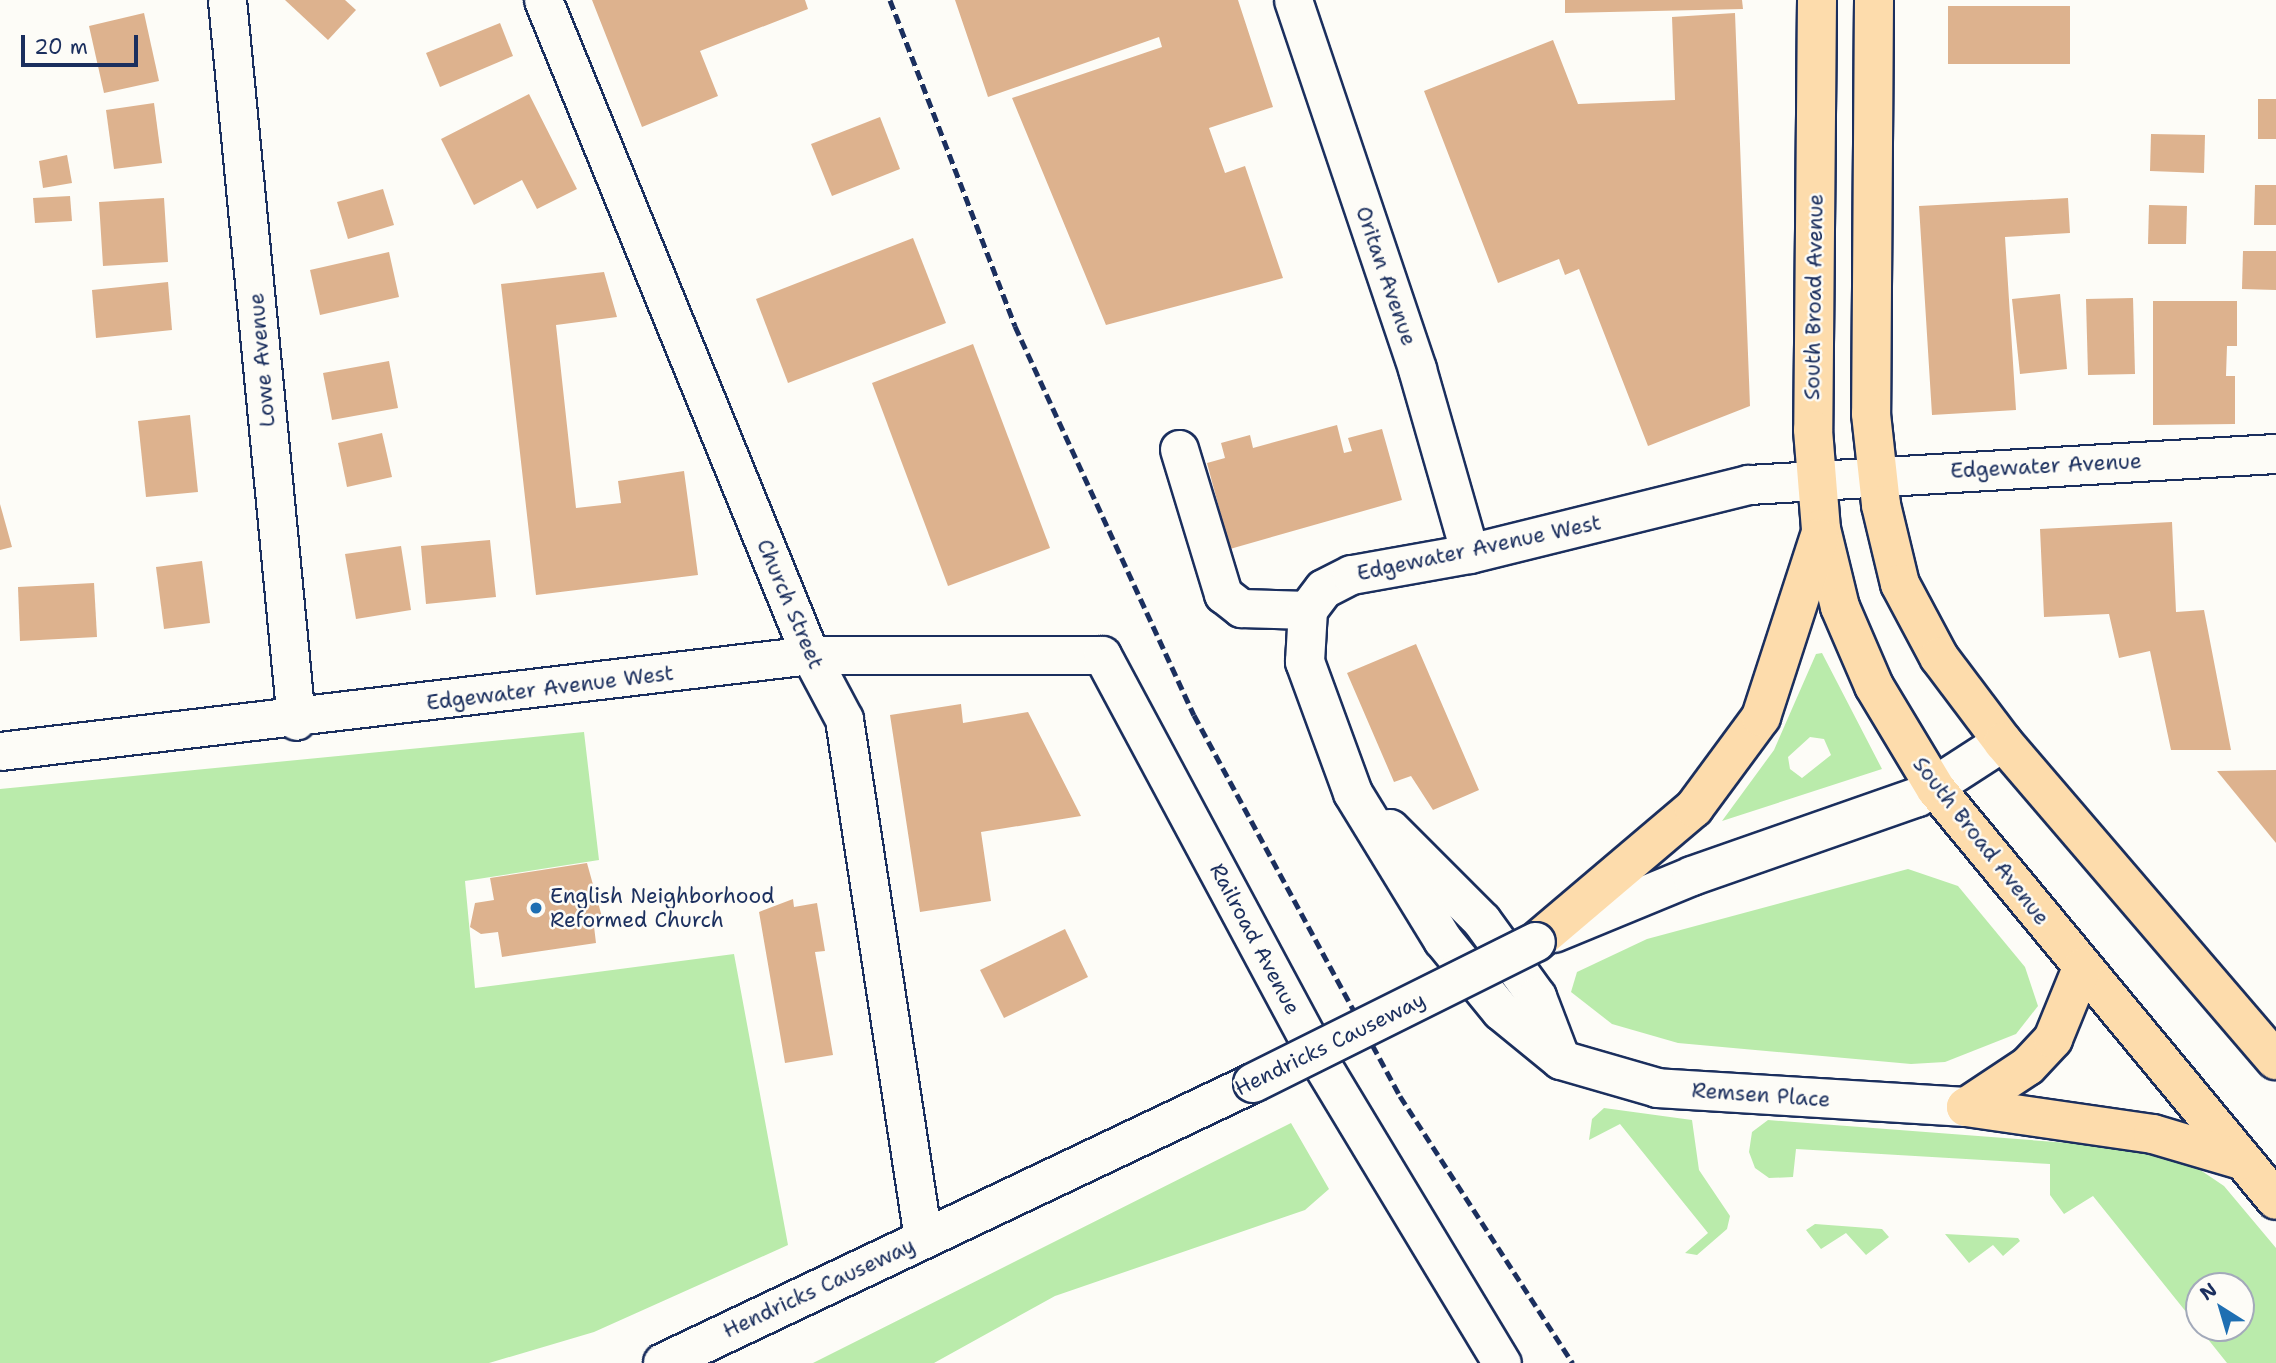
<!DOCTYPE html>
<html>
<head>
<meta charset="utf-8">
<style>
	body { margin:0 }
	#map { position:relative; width:2276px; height:1363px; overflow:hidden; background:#fdfcf7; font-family:"Shantell Sans",sans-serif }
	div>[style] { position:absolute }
	.green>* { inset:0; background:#baebab }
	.building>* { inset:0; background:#ddb28e }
	.roads { filter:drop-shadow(2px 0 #1b2f5e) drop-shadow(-2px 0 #1b2f5e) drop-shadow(0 2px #1b2f5e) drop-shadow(0 -2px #1b2f5e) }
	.street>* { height:37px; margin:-18.5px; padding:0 18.5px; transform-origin:18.5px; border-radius:18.5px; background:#fdfcf7 }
	.secondary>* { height:38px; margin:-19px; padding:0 19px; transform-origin:19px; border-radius:19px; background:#fdfcf7 }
	.primary>* { height:38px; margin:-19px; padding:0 19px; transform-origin:19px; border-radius:19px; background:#fddcac }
	.rail>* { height:5px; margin-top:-2.5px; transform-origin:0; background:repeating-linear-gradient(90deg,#1b2f5e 0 10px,transparent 0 15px) }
	.bridges { filter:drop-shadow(2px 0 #1b2f5e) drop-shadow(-2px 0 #1b2f5e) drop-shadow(0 2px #1b2f5e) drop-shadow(0 -2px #1b2f5e) }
	.secondary-bridge>* { height:38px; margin:-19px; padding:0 19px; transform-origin:19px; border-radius:19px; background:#fdfcf7 }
	.dots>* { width:19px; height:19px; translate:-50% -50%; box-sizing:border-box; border:4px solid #fdfcf7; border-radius:50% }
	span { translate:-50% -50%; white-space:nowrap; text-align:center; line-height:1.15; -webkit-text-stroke:5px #fdfcf7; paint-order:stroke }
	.street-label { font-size:21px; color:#1b2f5e }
	.poi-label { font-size:21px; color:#1b2f5e }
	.left { translate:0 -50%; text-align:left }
	.north { position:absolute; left:2185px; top:1272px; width:70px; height:70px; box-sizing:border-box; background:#fdfcf7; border:2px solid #a3aaba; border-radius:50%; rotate:323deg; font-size:19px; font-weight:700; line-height:28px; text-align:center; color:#1b2f5e }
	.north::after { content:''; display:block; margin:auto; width:24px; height:32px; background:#1f6fb2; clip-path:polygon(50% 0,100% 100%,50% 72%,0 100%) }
	.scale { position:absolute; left:21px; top:35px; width:117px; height:32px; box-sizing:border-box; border:4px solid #1b2f5e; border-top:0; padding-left:9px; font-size:21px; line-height:24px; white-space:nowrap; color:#1b2f5e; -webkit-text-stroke:5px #fdfcf7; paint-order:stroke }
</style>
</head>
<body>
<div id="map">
	<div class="green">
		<div style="clip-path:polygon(evenodd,1822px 653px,1882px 769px,1722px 821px,1774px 750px,1816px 654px,1822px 653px,1810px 737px,1824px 739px,1831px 755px,1802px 778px,1790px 769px,1788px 757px,1810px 737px)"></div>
		<div style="clip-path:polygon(584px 732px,599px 860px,465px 881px,475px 988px,734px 954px,788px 1245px,594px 1332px,489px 1363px,0 1363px,0 789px)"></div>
		<div style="clip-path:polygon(1908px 869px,1958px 886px,2025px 967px,2038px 1006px,2016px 1034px,1945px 1062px,1911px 1064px,1678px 1043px,1612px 1024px,1571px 992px,1577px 972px,1647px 939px)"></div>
		<div style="clip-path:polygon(1604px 1108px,1692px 1120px,1699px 1170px,1730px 1216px,1727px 1229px,1697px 1255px,1685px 1253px,1708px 1233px,1620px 1124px,1589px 1140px,1592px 1119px)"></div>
		<div style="clip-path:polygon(1768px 1120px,2148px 1149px,2187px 1161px,2224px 1186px,2276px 1248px,2276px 1363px,2227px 1363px,2199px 1328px,2241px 1328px,2241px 1286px,2199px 1286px,2199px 1328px,2093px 1196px,2064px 1214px,2050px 1195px,2050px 1164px,1796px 1149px,1793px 1177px,1769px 1178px,1755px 1168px,1749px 1152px,1752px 1132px)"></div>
		<div style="clip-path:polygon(1291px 1123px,1329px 1189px,1305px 1210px,1055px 1296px,934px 1363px,813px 1363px)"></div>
		<div style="clip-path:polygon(1815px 1224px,1882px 1229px,1889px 1237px,1866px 1255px,1846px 1233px,1821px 1249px,1806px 1230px)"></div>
		<div style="clip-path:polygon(1945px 1234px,2018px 1238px,2020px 1241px,2003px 1256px,1993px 1245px,1969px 1263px)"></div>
	</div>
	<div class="building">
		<div style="clip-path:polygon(285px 0,345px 0,356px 10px,328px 40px)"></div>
		<div style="clip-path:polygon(592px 0,805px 0,808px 9px,700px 51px,718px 96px,642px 127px)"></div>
		<div style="clip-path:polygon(955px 0,1238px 0,1273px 107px,1209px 128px,1225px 173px,1245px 166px,1283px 278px,1106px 325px,1012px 98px,1162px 47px,1159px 37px,988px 97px)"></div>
		<div style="clip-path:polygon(1565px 0,1742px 0,1743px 9px,1565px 13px)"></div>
		<div style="clip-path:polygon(1948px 6px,2070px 6px,2070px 64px,1948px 64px)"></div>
		<div style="clip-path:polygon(144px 13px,159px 81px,104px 93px,89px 26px)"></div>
		<div style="clip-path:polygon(1735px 13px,1750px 406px,1648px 446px,1579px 269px,1565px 275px,1559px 259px,1498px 283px,1424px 91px,1553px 40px,1578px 104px,1675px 100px,1672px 17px)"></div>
		<div style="clip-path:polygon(500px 23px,513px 56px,440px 87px,426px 53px)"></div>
		<div style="clip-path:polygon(529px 94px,577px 189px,537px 209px,522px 180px,474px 205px,441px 139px)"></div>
		<div style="clip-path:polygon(2258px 99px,2276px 99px,2276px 139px,2258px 139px)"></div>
		<div style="clip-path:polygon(154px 103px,162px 163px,114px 169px,106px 110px)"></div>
		<div style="clip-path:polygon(880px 117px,900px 169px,832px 196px,811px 144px)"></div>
		<div style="clip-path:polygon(2151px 134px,2205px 135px,2204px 173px,2150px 171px)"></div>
		<div style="clip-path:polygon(67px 155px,72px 183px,43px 188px,39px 161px)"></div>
		<div style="clip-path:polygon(2255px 185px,2276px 185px,2276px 225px,2254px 225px)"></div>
		<div style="clip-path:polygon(383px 189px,394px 225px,348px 239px,337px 202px)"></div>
		<div style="clip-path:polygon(70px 196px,72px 221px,35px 223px,33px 198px)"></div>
		<div style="clip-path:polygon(164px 198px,168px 262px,103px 266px,99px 202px)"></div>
		<div style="clip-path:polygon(2068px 198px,2070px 233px,2005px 237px,2016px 410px,1932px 415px,1919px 206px)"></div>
		<div style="clip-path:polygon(2149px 205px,2187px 206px,2186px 244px,2148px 244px)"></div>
		<div style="clip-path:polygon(913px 238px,946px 323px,788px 383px,756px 299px)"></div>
		<div style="clip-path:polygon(2243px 251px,2276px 251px,2276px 290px,2242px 289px)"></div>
		<div style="clip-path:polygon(389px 252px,399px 297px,320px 315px,310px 270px)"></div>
		<div style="clip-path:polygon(604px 272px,617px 317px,556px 325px,576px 508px,621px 503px,618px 481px,684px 471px,698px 575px,536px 595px,501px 284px)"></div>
		<div style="clip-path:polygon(168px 282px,172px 330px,96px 338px,92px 290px)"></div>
		<div style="clip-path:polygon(2060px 294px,2067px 369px,2020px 374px,2012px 299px)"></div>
		<div style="clip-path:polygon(2133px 298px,2135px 374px,2088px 375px,2086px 299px)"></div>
		<div style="clip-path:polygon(2153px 301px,2237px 301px,2237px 346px,2227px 346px,2226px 376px,2235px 376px,2235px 424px,2153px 425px)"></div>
		<div style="clip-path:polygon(973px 344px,1050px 548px,948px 586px,872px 383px)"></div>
		<div style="clip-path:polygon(389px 361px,398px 408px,332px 420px,323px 373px)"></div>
		<div style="clip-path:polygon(190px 415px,198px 492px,146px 497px,138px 421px)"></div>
		<div style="clip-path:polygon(1337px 425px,1344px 453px,1352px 451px,1348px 438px,1382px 429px,1402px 500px,1230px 549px,1207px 463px,1225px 458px,1221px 443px,1250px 435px,1253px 448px)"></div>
		<div style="clip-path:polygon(382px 433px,392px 477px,347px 487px,338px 443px)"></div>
		<div style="clip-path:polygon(0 504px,12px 547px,0 550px)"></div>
		<div style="clip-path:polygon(2172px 522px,2176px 612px,2204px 610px,2231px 750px,2171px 750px,2150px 651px,2119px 658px,2109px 614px,2044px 617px,2040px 529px)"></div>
		<div style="clip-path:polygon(490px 540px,496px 597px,426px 604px,421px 546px)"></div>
		<div style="clip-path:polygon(401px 546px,411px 610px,356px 619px,345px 554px)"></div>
		<div style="clip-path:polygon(202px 561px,210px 623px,164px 629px,156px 567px)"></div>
		<div style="clip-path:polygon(94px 583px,97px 637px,20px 641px,18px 587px)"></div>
		<div style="clip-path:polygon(1416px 644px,1479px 790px,1433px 810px,1411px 776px,1394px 782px,1347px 673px)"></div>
		<div style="clip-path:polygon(961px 704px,963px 723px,1028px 712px,1081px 816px,981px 832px,991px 901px,920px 912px,890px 715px)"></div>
		<div style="clip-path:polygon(2276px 770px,2276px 843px,2217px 771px)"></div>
		<div style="clip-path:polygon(587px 863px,602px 917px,593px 918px,596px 943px,502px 957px,498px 932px,481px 934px,470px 927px,475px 903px,494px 900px,490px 878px)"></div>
		<div style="clip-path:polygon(793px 899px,794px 907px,817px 903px,825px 951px,815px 952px,833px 1055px,785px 1063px,759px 912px)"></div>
		<div style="clip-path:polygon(1065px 929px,1088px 977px,1004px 1018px,980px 970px)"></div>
	</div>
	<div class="roads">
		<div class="street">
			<div style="left:227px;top:0;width:724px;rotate:84.53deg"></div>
			<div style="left:543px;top:0;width:707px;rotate:67.82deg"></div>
			<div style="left:810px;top:655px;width:72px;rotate:62deg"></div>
			<div style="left:844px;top:719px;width:525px;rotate:81.35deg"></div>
			<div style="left:1293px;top:0;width:389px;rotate:71.4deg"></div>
			<div style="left:1417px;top:369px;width:192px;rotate:74deg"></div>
			<div style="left:1179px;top:449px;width:152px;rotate:73.1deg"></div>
			<div style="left:1223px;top:594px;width:23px;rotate:38deg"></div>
			<div style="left:1241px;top:608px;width:67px;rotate:1.7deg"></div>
			<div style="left:0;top:751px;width:816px;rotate:-6.76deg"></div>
			<div style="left:810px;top:655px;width:292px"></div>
			<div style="left:1102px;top:655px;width:459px;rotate:61.8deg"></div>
			<div style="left:1319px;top:1060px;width:354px;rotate:58.9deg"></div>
		</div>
		<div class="secondary">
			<div style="left:1390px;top:829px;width:130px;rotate:45deg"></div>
			<div style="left:1482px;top:921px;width:94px;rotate:54.1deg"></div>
			<div style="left:1537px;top:997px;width:67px;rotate:69.1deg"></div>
			<div style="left:1554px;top:933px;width:149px;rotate:-22.4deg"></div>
			<div style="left:1692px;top:876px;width:239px;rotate:-19.3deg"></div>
			<div style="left:1918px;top:797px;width:101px;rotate:-32.9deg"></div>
			<div style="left:1966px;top:1107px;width:309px;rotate:-176.5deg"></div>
			<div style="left:1658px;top:1088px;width:101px;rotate:-163.9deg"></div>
			<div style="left:1561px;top:1060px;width:77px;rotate:-140.8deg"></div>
			<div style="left:1501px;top:1011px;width:92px;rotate:-129.2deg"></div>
			<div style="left:1443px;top:940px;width:172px;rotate:-121.5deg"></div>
			<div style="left:1353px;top:793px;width:140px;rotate:-110.1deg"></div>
			<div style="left:1305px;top:662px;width:52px;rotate:-86.7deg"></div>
			<div style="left:1308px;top:610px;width:26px;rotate:-53deg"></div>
			<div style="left:1324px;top:589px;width:31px;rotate:-27deg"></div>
			<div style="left:1352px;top:575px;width:120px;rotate:-10.1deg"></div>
			<div style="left:1470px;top:554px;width:287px;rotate:-13.9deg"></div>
			<div style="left:1749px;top:485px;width:528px;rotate:-3.37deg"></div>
			<div style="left:663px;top:1363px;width:653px;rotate:-25.39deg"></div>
		</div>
		<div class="primary">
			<div style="left:1817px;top:0;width:430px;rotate:90.5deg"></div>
			<div style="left:1813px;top:430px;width:99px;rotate:85.4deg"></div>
			<div style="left:1821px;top:529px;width:80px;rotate:76.3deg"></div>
			<div style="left:1840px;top:607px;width:86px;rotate:66.7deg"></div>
			<div style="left:1874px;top:686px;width:120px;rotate:59deg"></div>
			<div style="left:1936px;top:789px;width:533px;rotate:50.4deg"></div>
			<div style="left:1874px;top:0;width:414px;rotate:90.4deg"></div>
			<div style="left:1871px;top:414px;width:92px;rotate:83.7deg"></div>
			<div style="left:1881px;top:505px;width:81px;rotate:76.5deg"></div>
			<div style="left:1900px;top:584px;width:83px;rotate:61.9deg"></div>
			<div style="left:1939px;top:657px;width:106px;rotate:53deg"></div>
			<div style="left:2003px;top:742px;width:419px;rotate:49.4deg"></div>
			<div style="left:1536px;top:942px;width:207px;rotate:-40.3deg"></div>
			<div style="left:1694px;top:808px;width:113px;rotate:-53.6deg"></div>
			<div style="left:1761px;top:717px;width:188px;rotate:-72deg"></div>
			<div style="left:1966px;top:1107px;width:189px;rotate:8.2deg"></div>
			<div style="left:2153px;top:1134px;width:92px;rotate:16.5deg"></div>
			<div style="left:1966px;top:1107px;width:74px;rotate:-33.5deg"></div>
			<div style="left:2028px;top:1066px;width:37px;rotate:-47deg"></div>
			<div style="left:2053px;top:1039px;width:77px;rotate:-67.8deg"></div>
		</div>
	</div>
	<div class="rail">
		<div style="left:890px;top:0;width:349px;rotate:69deg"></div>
		<div style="left:1015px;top:326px;width:428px;rotate:65.3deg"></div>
		<div style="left:1194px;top:715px;width:433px;rotate:61.6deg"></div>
		<div style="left:1400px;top:1096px;width:318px;rotate:57.1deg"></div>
	</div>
	<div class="bridges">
		<div class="secondary-bridge">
			<div style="left:1253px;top:1083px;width:316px;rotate:-26.5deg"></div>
		</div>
	</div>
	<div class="dots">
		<div style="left:536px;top:908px;background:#1f6fb2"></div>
	</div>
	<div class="street-label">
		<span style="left:1386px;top:276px;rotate:71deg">Oritan Avenue</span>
		<span style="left:1814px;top:297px;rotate:-89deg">South Broad Avenue</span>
		<span style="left:262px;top:360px;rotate:-95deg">Lowe Avenue</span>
		<span style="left:2046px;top:466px;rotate:-3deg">Edgewater Avenue</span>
		<span style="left:1479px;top:548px;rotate:-12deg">Edgewater Avenue West</span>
		<span style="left:790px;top:604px;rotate:67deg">Church Street</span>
		<span style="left:550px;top:688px;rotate:-7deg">Edgewater Avenue West</span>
		<span style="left:1981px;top:841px;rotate:52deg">South Broad Avenue</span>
		<span style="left:1255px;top:939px;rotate:62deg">Railroad Avenue</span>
		<span style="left:1330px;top:1044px;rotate:-26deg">Hendricks Causeway</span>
		<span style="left:1761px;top:1095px;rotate:4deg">Remsen Place</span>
		<span style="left:819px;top:1288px;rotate:-25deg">Hendricks Causeway</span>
	</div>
	<div class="poi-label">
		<span class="left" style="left:550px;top:908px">English Neighborhood<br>Reformed Church</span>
	</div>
	<div class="north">N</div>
	<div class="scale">20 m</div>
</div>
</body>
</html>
